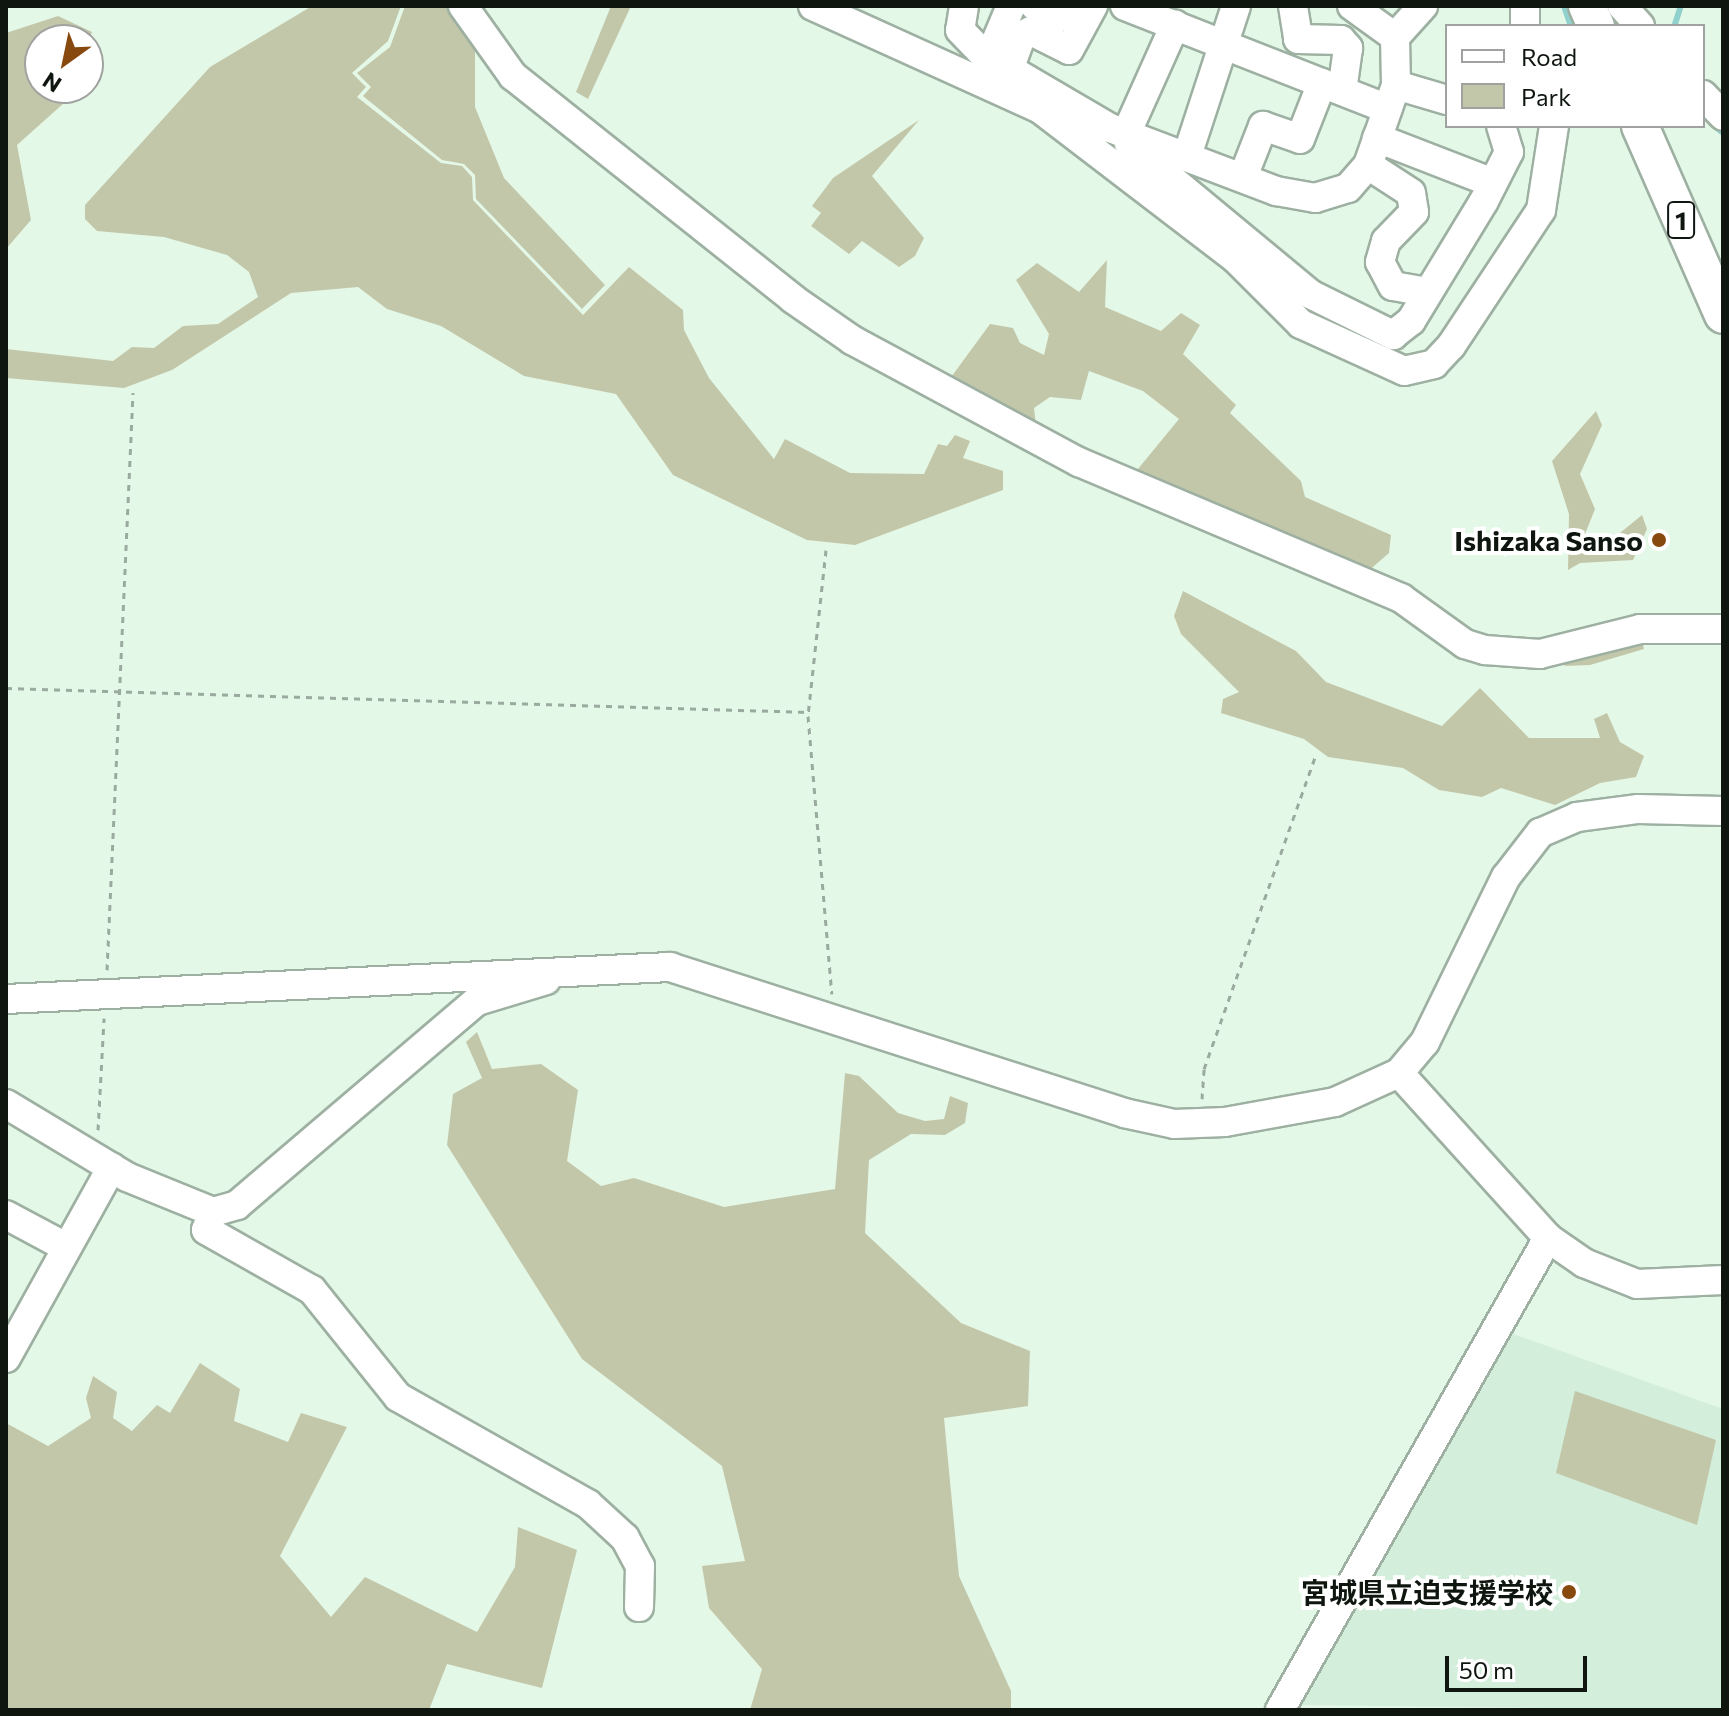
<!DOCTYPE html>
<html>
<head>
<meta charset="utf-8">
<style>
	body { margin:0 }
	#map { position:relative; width:1729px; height:1716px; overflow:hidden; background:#e4f8e8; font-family:Commissioner,"Noto Sans JP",sans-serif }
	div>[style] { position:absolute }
	.built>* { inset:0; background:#d3eeda }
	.green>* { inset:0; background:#c3c7a9 }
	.stream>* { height:6px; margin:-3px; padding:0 3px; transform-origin:3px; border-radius:3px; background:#91d1cd }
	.path>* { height:3px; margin-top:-1.5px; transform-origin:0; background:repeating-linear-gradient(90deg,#9baa9e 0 6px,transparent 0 12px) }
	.roads { filter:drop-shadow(2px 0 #9db0a1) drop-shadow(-2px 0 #9db0a1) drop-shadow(0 2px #9db0a1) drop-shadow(0 -2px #9db0a1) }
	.minor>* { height:28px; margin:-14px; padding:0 14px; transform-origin:14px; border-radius:14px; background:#fff }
	.major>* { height:36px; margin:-18px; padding:0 18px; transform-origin:18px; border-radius:18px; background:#fff }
	.dots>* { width:22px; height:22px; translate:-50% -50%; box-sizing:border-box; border:4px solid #fff; border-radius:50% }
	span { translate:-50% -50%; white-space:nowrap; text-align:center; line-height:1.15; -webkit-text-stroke:8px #fff; paint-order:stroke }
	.shield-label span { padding:2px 6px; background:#fff; border:2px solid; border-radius:6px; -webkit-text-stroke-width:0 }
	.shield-label { font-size:26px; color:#0f1610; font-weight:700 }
	.poi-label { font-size:28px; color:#0f1610; font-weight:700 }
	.right { translate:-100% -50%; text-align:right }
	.frame { position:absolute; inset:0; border:8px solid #0f1610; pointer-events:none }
	.legend { position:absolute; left:1445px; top:24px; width:260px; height:104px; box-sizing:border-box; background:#fff; border:2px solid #9fa29f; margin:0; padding:10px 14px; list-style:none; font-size:24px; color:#0f1610 }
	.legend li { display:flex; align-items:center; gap:16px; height:40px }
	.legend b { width:40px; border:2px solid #9fa29f }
	.north { position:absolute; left:24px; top:24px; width:80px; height:80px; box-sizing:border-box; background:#fff; border:2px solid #9fa29f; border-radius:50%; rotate:213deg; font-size:22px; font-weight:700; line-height:32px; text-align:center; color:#0f1610 }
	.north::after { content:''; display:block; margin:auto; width:28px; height:36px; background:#88490e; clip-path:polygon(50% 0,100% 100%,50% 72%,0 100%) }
	.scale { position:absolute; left:1445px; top:1656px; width:142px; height:36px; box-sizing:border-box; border:4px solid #0f1610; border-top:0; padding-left:10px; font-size:24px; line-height:28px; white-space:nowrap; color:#0f1610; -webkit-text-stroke:6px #fff; paint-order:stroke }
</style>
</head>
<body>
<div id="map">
	<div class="built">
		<div style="clip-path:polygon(1502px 1330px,1723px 1409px,1723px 1710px,1297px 1705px)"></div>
	</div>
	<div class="green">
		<div style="clip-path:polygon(312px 6px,401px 6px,388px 41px,352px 73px,366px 87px,357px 97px,441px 163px,462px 166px,472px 177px,473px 200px,583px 315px,629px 267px,683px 310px,684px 330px,709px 378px,774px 459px,785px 439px,850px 473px,924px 474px,938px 444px,947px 446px,955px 435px,970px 441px,963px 458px,1003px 471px,1003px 490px,855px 545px,807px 540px,673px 475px,616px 394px,524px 376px,441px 326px,387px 309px,358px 287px,291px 293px,172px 370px,124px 388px,6px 378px,6px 349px,113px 361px,132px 347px,154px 348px,183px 326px,218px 324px,258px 297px,249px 272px,227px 255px,164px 237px,97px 231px,85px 219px,85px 205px,210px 67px)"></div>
		<div style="clip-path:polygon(405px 6px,448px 6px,475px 50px,475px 107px,504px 178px,605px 285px,582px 309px,476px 199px,475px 175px,464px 164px,442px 160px,363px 96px,371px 87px,357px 73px,390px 47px)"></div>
		<div style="clip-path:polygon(611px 6px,631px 6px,588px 99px,576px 92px)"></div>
		<div style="clip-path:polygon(58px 16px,92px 32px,88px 42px,40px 40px,40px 88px,70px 88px,64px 103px,17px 145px,31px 220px,6px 249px,6px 33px)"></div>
		<div style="clip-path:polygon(919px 120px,872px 176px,924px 238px,915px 256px,899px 267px,862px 241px,849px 254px,811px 226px,821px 213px,812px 206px,833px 178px)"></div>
		<div style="clip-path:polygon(1107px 260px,1105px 307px,1161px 331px,1181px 313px,1200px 325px,1183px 354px,1236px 405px,1230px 413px,1301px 481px,1305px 497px,1391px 535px,1389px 553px,1366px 573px,1133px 475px,1179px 419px,1143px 391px,1089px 371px,1081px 400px,1050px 397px,1034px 408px,1036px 425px,949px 380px,990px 324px,1013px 328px,1020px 343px,1044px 355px,1049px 334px,1016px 280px,1037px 263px,1079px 292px)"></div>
		<div style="clip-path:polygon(1596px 411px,1602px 425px,1580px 474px,1595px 509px,1585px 534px,1604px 546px,1642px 515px,1647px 529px,1633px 560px,1580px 563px,1568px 570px,1569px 514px,1552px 461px)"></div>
		<div style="clip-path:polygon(1183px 591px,1296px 651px,1326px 682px,1442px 726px,1480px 688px,1529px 738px,1600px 738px,1594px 719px,1607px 713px,1620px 742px,1644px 756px,1636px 777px,1600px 783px,1555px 805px,1501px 788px,1482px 797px,1439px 790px,1403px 768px,1328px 757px,1304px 739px,1221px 713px,1223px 699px,1239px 692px,1181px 634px,1174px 616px)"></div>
		<div style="clip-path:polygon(1641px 638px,1644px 649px,1590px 665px,1565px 666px,1562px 658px)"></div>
		<div style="clip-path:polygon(477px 1032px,492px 1069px,541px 1064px,578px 1090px,567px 1161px,601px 1186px,634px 1178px,724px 1207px,835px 1189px,845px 1073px,859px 1076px,898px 1113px,925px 1121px,944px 1119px,950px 1096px,968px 1103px,965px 1123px,945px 1135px,911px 1134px,869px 1160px,865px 1233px,961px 1323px,1030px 1351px,1028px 1406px,944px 1418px,959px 1576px,1011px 1691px,1011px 1710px,750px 1710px,762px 1669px,709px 1608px,702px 1566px,745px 1561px,722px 1466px,582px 1359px,447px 1145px,453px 1094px,482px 1078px,466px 1042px)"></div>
		<div style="clip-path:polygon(200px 1363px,240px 1389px,234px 1421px,288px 1442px,301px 1413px,347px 1427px,280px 1556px,331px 1617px,365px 1577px,477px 1632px,515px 1567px,518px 1527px,577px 1550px,542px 1688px,447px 1664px,429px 1710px,6px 1710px,6px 1423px,48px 1446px,91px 1418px,86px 1398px,93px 1376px,117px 1392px,113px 1418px,132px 1431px,157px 1405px,170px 1413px)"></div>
		<div style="clip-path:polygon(1575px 1391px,1716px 1440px,1697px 1525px,1556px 1473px)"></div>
	</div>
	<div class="stream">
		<div style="left:1564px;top:6px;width:21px;rotate:71deg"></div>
		<div style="left:1675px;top:24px;width:19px;rotate:-72deg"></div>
		<div style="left:1711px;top:123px;width:16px;rotate:40deg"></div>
	</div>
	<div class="path">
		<div style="left:826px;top:550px;width:167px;rotate:96.2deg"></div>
		<div style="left:808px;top:716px;width:279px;rotate:85.1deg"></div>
		<div style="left:6px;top:688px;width:802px;rotate:1.71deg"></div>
		<div style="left:107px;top:970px;width:578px;rotate:-87.42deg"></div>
		<div style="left:1202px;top:1099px;width:30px;rotate:-86deg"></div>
		<div style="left:1204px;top:1069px;width:331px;rotate:-70.4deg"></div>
		<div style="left:98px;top:1130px;width:112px;rotate:-86.9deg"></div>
	</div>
	<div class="roads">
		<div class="minor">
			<div style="left:463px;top:6px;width:86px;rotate:54.5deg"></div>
			<div style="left:513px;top:76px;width:358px;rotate:38.5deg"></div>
			<div style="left:793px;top:299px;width:72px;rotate:34.8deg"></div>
			<div style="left:852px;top:340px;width:258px;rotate:28.3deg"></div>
			<div style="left:1079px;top:462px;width:350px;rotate:22.9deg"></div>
			<div style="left:1401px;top:598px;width:79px;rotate:35.7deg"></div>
			<div style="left:1465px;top:644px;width:21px;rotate:17deg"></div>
			<div style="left:1485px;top:650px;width:55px;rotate:4.2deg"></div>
			<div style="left:1540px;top:654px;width:103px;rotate:-14deg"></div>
			<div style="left:1640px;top:629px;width:83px"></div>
			<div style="left:813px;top:6px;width:249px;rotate:24.4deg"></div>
			<div style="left:1040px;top:109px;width:247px;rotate:37.4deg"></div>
			<div style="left:1236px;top:259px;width:92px;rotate:45deg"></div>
			<div style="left:1301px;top:324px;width:113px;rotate:24.5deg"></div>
			<div style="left:1404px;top:371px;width:31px;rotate:-13deg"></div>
			<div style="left:1434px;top:364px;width:25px;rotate:-47deg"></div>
			<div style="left:1451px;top:346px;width:163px;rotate:-56.5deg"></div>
			<div style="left:1541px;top:210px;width:85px;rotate:-81.2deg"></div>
			<div style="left:964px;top:6px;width:24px;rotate:99deg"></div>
			<div style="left:960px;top:30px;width:32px;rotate:46deg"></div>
			<div style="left:982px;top:53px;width:148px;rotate:30.4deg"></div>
			<div style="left:1110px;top:128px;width:178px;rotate:20.8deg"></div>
			<div style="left:1276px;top:191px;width:40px;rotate:10deg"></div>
			<div style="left:1315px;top:198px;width:34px;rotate:-17deg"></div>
			<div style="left:1348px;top:188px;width:30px;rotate:-49deg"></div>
			<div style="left:1368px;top:165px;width:85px;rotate:-70.7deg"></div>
			<div style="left:1396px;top:85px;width:48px;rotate:-91.2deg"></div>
			<div style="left:1395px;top:37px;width:53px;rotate:-144.2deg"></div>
			<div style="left:1035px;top:6px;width:23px;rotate:40deg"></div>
			<div style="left:1053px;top:21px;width:24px;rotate:-38deg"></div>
			<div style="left:1125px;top:6px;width:282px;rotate:21.4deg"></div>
			<div style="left:1293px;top:6px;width:33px;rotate:81deg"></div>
			<div style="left:1298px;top:39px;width:43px;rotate:1.3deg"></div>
			<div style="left:1341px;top:40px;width:11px;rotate:49deg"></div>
			<div style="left:1348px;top:48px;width:43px;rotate:97.9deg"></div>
			<div style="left:1622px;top:6px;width:27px;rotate:48deg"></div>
			<div style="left:1525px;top:26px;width:20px;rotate:-90deg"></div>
			<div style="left:1395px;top:37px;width:42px;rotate:-47.9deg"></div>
			<div style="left:989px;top:58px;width:56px;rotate:-67.1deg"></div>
			<div style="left:1009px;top:70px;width:37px;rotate:-70deg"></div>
			<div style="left:1022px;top:35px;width:10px;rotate:-24deg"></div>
			<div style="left:1031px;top:31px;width:42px;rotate:26.6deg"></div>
			<div style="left:1069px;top:50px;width:50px;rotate:-61.4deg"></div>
			<div style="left:1396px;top:85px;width:53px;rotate:16.4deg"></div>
			<div style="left:1703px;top:95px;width:29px;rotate:46deg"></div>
			<div style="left:1126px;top:134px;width:120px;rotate:-65.8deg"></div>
			<div style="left:1377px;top:138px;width:124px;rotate:21.2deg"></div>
			<div style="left:1129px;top:144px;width:235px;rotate:39.6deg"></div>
			<div style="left:1310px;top:294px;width:93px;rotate:26.3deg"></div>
			<div style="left:1393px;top:335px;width:23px;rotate:-38deg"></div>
			<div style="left:1411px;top:321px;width:140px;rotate:-58.7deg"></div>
			<div style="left:1484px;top:201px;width:55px;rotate:-63deg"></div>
			<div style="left:1509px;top:152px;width:27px;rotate:-107deg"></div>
			<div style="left:1187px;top:156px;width:158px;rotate:-71.9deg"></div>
			<div style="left:1368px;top:165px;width:51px;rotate:33.1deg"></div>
			<div style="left:1411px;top:193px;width:19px;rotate:81deg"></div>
			<div style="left:1414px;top:212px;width:40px;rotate:134deg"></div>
			<div style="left:1386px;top:241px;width:22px;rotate:106deg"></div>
			<div style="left:1380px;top:262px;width:27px;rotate:62deg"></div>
			<div style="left:1393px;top:286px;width:34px;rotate:10deg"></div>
			<div style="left:1243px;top:177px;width:55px;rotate:-68.6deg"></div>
			<div style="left:1263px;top:126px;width:39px;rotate:19deg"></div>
			<div style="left:1300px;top:139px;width:60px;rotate:-68.6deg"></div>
			<div style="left:6px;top:999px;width:665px;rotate:-2.76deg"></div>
			<div style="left:670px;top:967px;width:477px;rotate:17.8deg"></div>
			<div style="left:1124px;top:1113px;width:51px;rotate:12.4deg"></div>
			<div style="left:1174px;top:1124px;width:51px;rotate:-2.2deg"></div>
			<div style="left:1225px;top:1122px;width:112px;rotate:-10.3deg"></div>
			<div style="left:1335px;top:1102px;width:70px;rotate:-24.4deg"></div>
			<div style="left:1399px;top:1073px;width:40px;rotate:-50deg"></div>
			<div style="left:1425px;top:1042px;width:184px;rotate:-63.9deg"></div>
			<div style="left:1506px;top:877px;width:56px;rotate:-52.3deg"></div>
			<div style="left:1540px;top:833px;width:40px;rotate:-23.4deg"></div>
			<div style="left:1577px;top:817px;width:62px;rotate:-7.5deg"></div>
			<div style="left:1638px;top:809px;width:85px;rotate:1.3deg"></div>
			<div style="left:1399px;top:1073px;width:222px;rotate:47.9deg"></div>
			<div style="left:1548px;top:1238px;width:44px;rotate:34.8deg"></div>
			<div style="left:1584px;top:1263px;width:57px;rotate:21.6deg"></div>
			<div style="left:1637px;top:1284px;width:86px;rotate:-2.7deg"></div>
			<div style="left:6px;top:1104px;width:141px;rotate:31.1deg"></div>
			<div style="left:127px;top:1177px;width:93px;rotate:22.1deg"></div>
			<div style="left:213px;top:1212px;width:25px;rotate:-16deg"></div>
			<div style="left:237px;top:1205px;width:315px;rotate:-40.4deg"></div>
			<div style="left:477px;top:1001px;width:72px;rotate:-16.9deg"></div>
			<div style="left:213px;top:1212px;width:19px;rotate:111deg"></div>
			<div style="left:206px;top:1230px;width:122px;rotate:29.5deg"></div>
			<div style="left:312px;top:1290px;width:137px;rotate:51.2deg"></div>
			<div style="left:398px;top:1397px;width:218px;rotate:29.4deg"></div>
			<div style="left:588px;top:1504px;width:50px;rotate:42.6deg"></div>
			<div style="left:625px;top:1538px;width:32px;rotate:62deg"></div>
			<div style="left:640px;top:1566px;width:41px;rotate:91.4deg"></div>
			<div style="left:6px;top:1215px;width:68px;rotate:28.1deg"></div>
			<div style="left:6px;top:1358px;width:218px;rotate:-61deg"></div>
			<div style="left:1280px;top:1710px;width:543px;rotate:-60.41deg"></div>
		</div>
		<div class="major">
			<div style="left:1587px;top:6px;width:22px;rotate:66deg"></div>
			<div style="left:1640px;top:126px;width:206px;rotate:66.3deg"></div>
		</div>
	</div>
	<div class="dots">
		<div style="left:1659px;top:540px;background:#88490e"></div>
		<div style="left:1569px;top:1592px;background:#88490e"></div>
	</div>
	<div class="shield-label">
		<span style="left:1681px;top:220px">1</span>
	</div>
	<div class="poi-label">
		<span class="right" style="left:1643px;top:540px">Ishizaka Sanso</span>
		<span class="right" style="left:1553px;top:1592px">宮城県立迫支援学校</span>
	</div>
	<div class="frame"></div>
	<ul class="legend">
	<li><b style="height:10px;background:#fff"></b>Road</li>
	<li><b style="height:22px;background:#c3c7a9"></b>Park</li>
	</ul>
	<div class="north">N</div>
	<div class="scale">50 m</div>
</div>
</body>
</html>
